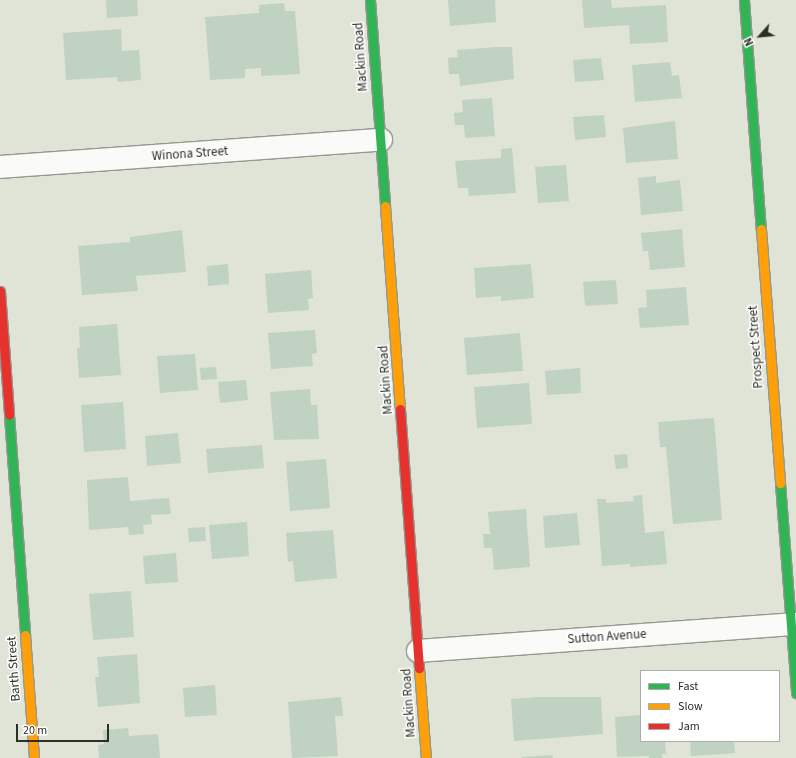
<!DOCTYPE html>
<html>
<head>
<meta charset="utf-8">
<style>
	body { margin:0 }
	#map { position:relative; width:796px; height:758px; overflow:hidden; background:#dfe4d7; font-family:"Source Sans 3",sans-serif }
	div>[style] { position:absolute }
	.building>* { inset:0; background:#c0d2c2 }
	.roads { filter:drop-shadow(1px 0 #95988f) drop-shadow(-1px 0 #95988f) drop-shadow(0 1px #95988f) drop-shadow(0 -1px #95988f) }
	.street>* { height:22px; margin:-11px; padding:0 11px; transform-origin:11px; border-radius:11px; background:#fafbf9 }
	.fast>* { height:9px; margin:-4.5px; padding:0 4.5px; transform-origin:4.5px; border-radius:4.5px; background:#30b455 }
	.slow>* { height:9px; margin:-4.5px; padding:0 4.5px; transform-origin:4.5px; border-radius:4.5px; background:#ff9f0a }
	.jam>* { height:9px; margin:-4.5px; padding:0 4.5px; transform-origin:4.5px; border-radius:4.5px; background:#e5322d }
	span { translate:-50% -50%; white-space:nowrap; text-align:center; line-height:1.15; -webkit-text-stroke:3px #fff; paint-order:stroke }
	.street-label { font-size:13px; color:#2b2f26 }
	.legend { position:absolute; left:640px; top:670px; width:140px; height:72px; box-sizing:border-box; background:#fff; border:1px solid #aaaca8; margin:0; padding:5px 7px; list-style:none; font-size:12px; color:#2b2f26 }
	.legend li { display:flex; align-items:center; gap:8px; height:20px }
	.legend b { width:20px; border:1px solid #aaaca8 }
	.north { position:absolute; left:740px; top:16px; width:40px; height:40px; -webkit-text-stroke:3px #fff; paint-order:stroke; rotate:243deg; font-size:11px; font-weight:700; line-height:16px; text-align:center; color:#2b2f26 }
	.north::after { content:''; display:block; margin:auto; width:14px; height:18px; background:#2b2f26; clip-path:polygon(50% 0,100% 100%,50% 72%,0 100%) }
	.scale { position:absolute; left:16px; top:724px; width:93px; height:18px; box-sizing:border-box; border:2px solid #2b2f26; border-top:0; padding-left:5px; font-size:12px; line-height:14px; white-space:nowrap; color:#2b2f26; -webkit-text-stroke:3px #fff; paint-order:stroke }
</style>
</head>
<body>
<div id="map">
	<div class="building">
		<div style="clip-path:polygon(106px 0,137px 0,138px 16px,107px 18px)"></div>
		<div style="clip-path:polygon(448px 0,495px 0,496px 22px,450px 26px)"></div>
		<div style="clip-path:polygon(582px 0,611px 0,612px 8px,666px 5px,668px 42px,630px 44px,629px 25px,584px 28px)"></div>
		<div style="clip-path:polygon(284px 3px,285px 11px,295px 11px,300px 74px,261px 76px,261px 68px,245px 69px,245px 78px,210px 80px,205px 17px,259px 13px,259px 5px)"></div>
		<div style="clip-path:polygon(121px 29px,122px 51px,139px 50px,141px 80px,118px 82px,117px 77px,66px 80px,63px 33px)"></div>
		<div style="clip-path:polygon(496px 47px,512px 47px,514px 79px,460px 86px,459px 74px,449px 74px,448px 58px,458px 57px,457px 50px)"></div>
		<div style="clip-path:polygon(601px 58px,604px 80px,575px 82px,573px 60px)"></div>
		<div style="clip-path:polygon(670px 62px,672px 76px,679px 75px,682px 98px,635px 102px,632px 65px)"></div>
		<div style="clip-path:polygon(492px 98px,495px 136px,465px 138px,464px 125px,455px 125px,454px 113px,463px 112px,462px 100px)"></div>
		<div style="clip-path:polygon(604px 115px,606px 137px,575px 140px,573px 117px)"></div>
		<div style="clip-path:polygon(675px 121px,678px 159px,626px 163px,623px 128px)"></div>
		<div style="clip-path:polygon(512px 148px,516px 193px,469px 196px,468px 188px,458px 188px,455px 161px,501px 158px,501px 149px)"></div>
		<div style="clip-path:polygon(566px 165px,569px 201px,538px 203px,535px 167px)"></div>
		<div style="clip-path:polygon(656px 176px,656px 183px,680px 180px,683px 211px,641px 215px,638px 178px)"></div>
		<div style="clip-path:polygon(682px 229px,685px 267px,650px 270px,648px 251px,643px 251px,641px 233px)"></div>
		<div style="clip-path:polygon(182px 230px,186px 272px,136px 276px,138px 291px,82px 295px,78px 246px,130px 242px,130px 237px)"></div>
		<div style="clip-path:polygon(228px 264px,229px 284px,208px 286px,207px 266px)"></div>
		<div style="clip-path:polygon(531px 264px,534px 298px,501px 301px,501px 296px,476px 298px,474px 268px)"></div>
		<div style="clip-path:polygon(311px 270px,313px 298px,308px 299px,309px 310px,268px 313px,265px 274px)"></div>
		<div style="clip-path:polygon(616px 280px,618px 304px,585px 306px,583px 282px)"></div>
		<div style="clip-path:polygon(686px 287px,689px 325px,640px 328px,638px 308px,647px 307px,646px 290px)"></div>
		<div style="clip-path:polygon(117px 324px,121px 375px,79px 378px,77px 348px,80px 348px,79px 327px)"></div>
		<div style="clip-path:polygon(315px 330px,317px 353px,312px 354px,313px 366px,271px 369px,268px 333px)"></div>
		<div style="clip-path:polygon(520px 333px,523px 371px,467px 375px,464px 338px)"></div>
		<div style="clip-path:polygon(195px 354px,198px 390px,160px 393px,157px 356px)"></div>
		<div style="clip-path:polygon(216px 367px,217px 379px,201px 380px,200px 368px)"></div>
		<div style="clip-path:polygon(580px 368px,581px 393px,547px 395px,545px 371px)"></div>
		<div style="clip-path:polygon(246px 380px,248px 400px,220px 403px,218px 382px)"></div>
		<div style="clip-path:polygon(529px 383px,532px 424px,477px 428px,474px 387px)"></div>
		<div style="clip-path:polygon(310px 389px,311px 405px,317px 405px,319px 439px,274px 440px,270px 392px)"></div>
		<div style="clip-path:polygon(123px 402px,126px 449px,84px 452px,81px 405px)"></div>
		<div style="clip-path:polygon(714px 418px,722px 520px,673px 524px,666px 447px,660px 447px,658px 422px)"></div>
		<div style="clip-path:polygon(178px 433px,181px 463px,147px 466px,145px 436px)"></div>
		<div style="clip-path:polygon(262px 445px,264px 468px,208px 473px,206px 449px)"></div>
		<div style="clip-path:polygon(627px 454px,628px 468px,616px 469px,614px 455px)"></div>
		<div style="clip-path:polygon(326px 459px,330px 508px,290px 511px,286px 462px)"></div>
		<div style="clip-path:polygon(128px 477px,130px 501px,169px 498px,171px 514px,151px 515px,152px 524px,143px 525px,144px 534px,129px 535px,128px 527px,89px 530px,87px 480px)"></div>
		<div style="clip-path:polygon(642px 495px,645px 533px,664px 531px,667px 564px,630px 567px,630px 564px,602px 566px,597px 499px,606px 499px,606px 503px,634px 501px,633px 496px)"></div>
		<div style="clip-path:polygon(526px 509px,530px 567px,494px 570px,492px 548px,484px 548px,483px 534px,490px 534px,488px 512px)"></div>
		<div style="clip-path:polygon(577px 513px,580px 545px,545px 548px,543px 516px)"></div>
		<div style="clip-path:polygon(247px 522px,249px 556px,212px 559px,209px 525px)"></div>
		<div style="clip-path:polygon(205px 527px,206px 541px,189px 542px,188px 528px)"></div>
		<div style="clip-path:polygon(333px 530px,337px 578px,295px 582px,293px 561px,288px 562px,286px 533px)"></div>
		<div style="clip-path:polygon(176px 553px,178px 582px,145px 584px,143px 556px)"></div>
		<div style="clip-path:polygon(131px 591px,134px 637px,93px 640px,89px 594px)"></div>
		<div style="clip-path:polygon(137px 654px,140px 703px,98px 707px,95px 677px,99px 677px,97px 657px)"></div>
		<div style="clip-path:polygon(215px 685px,217px 715px,185px 717px,183px 688px)"></div>
		<div style="clip-path:polygon(341px 697px,343px 716px,335px 716px,338px 756px,292px 758px,288px 702px)"></div>
		<div style="clip-path:polygon(539px 697px,601px 697px,603px 734px,514px 741px,511px 699px)"></div>
		<div style="clip-path:polygon(641px 715px,641px 741px,665px 741px,666px 754px,662px 754px,662px 758px,649px 758px,649px 756px,617px 757px,615px 717px)"></div>
		<div style="clip-path:polygon(128px 728px,129px 736px,158px 734px,160px 758px,99px 758px,98px 745px,104px 744px,103px 730px)"></div>
		<div style="clip-path:polygon(690px 741px,734px 741px,735px 753px,691px 756px)"></div>
		<div style="clip-path:polygon(552px 755px,553px 758px,522px 758px,522px 757px)"></div>
	</div>
	<div class="roads">
		<div class="street">
			<div style="left:0;top:167px;width:382px;rotate:-4.1deg"></div>
			<div style="left:418px;top:651px;width:379px;rotate:-4.1deg"></div>
		</div>
		<div class="fast">
			<div style="left:370px;top:0;width:207px;rotate:85.8deg"></div>
			<div style="left:744px;top:0;width:230px;rotate:85.8deg"></div>
			<div style="left:9px;top:415px;width:221px;rotate:85.8deg"></div>
			<div style="left:780px;top:483px;width:211px;rotate:85.6deg"></div>
		</div>
		<div class="slow">
			<div style="left:385px;top:206px;width:204px;rotate:85.8deg"></div>
			<div style="left:761px;top:229px;width:255px;rotate:85.7deg"></div>
			<div style="left:25px;top:635px;width:123px;rotate:85.8deg"></div>
			<div style="left:419px;top:668px;width:90px;rotate:85.6deg"></div>
		</div>
		<div class="jam">
			<div style="left:0;top:291px;width:124px;rotate:85.8deg"></div>
			<div style="left:400px;top:409px;width:260px;rotate:85.8deg"></div>
		</div>
	</div>
	<div class="street-label">
		<span style="left:361px;top:57px;rotate:-94deg">Mackin Road</span>
		<span style="left:190px;top:154px;rotate:-4deg">Winona Street</span>
		<span style="left:756px;top:347px;rotate:-94deg">Prospect Street</span>
		<span style="left:386px;top:380px;rotate:-94deg">Mackin Road</span>
		<span style="left:607px;top:637px;rotate:-4deg">Sutton Avenue</span>
		<span style="left:14px;top:669px;rotate:-94deg">Barth Street</span>
		<span style="left:409px;top:703px;rotate:-94deg">Mackin Road</span>
	</div>
	<ul class="legend">
	<li><b style="height:5px;background:#30b455"></b>Fast</li>
	<li><b style="height:5px;background:#ff9f0a"></b>Slow</li>
	<li><b style="height:5px;background:#e5322d"></b>Jam</li>
	</ul>
	<div class="north">N</div>
	<div class="scale">20 m</div>
</div>
</body>
</html>
